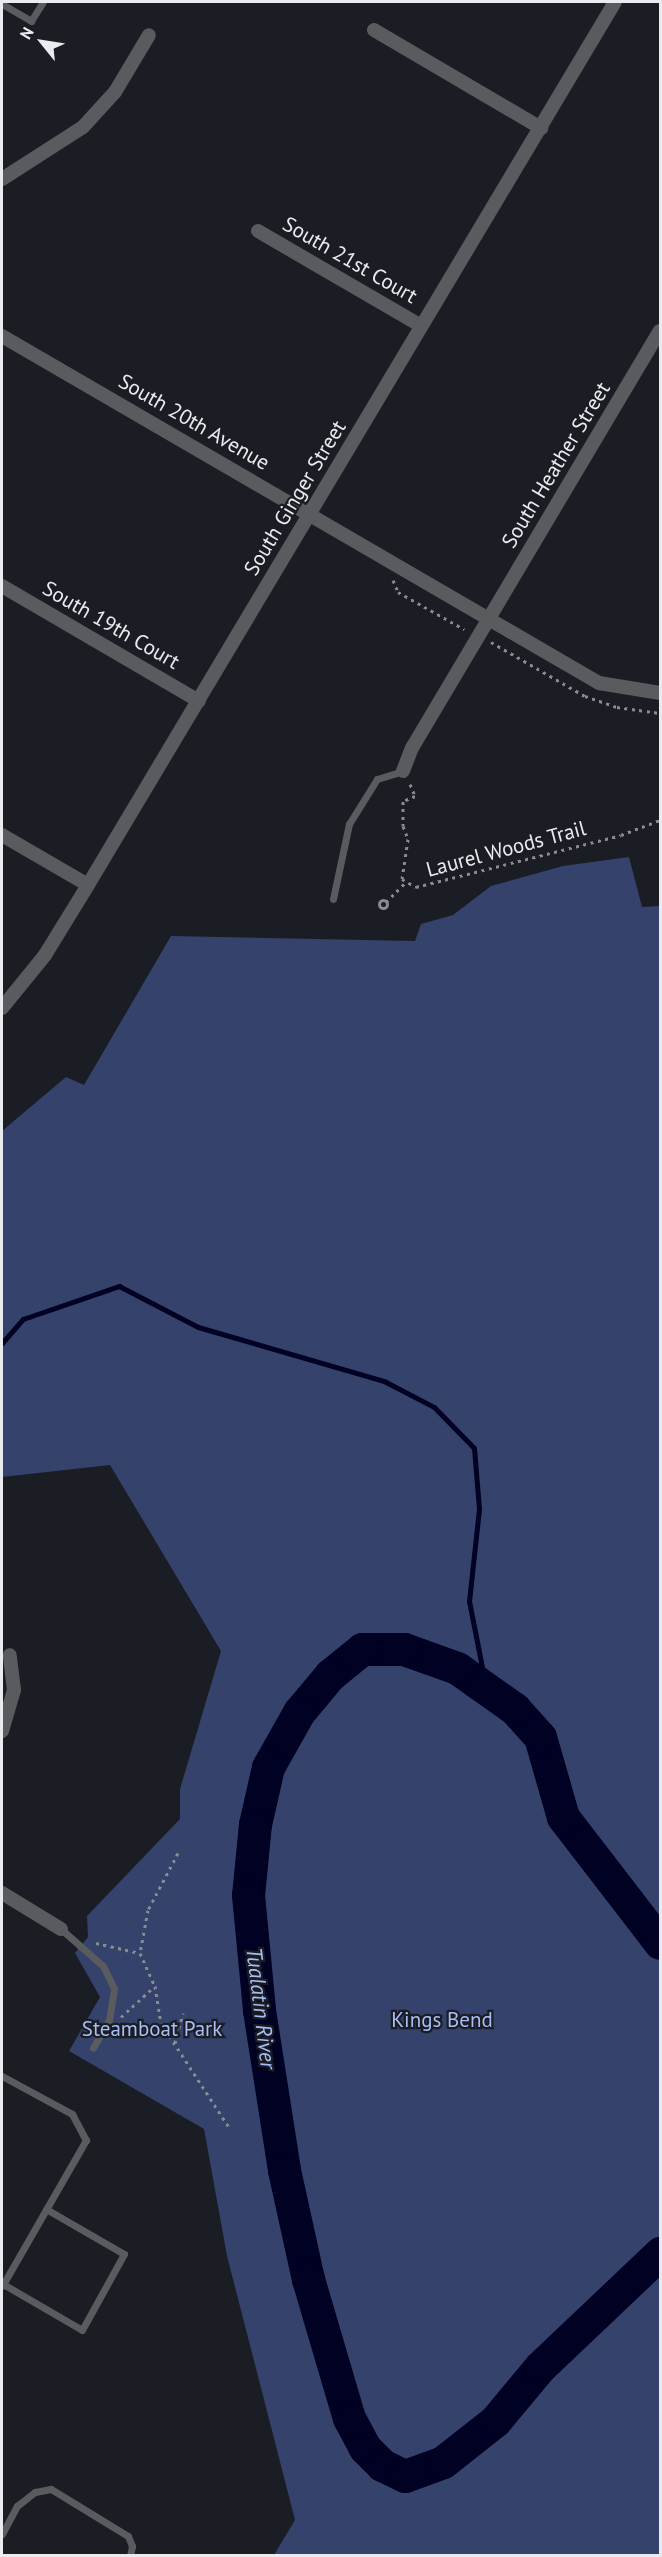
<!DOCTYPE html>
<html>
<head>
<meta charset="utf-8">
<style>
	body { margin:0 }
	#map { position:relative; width:662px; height:2557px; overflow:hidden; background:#1a1d23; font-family:"PT Sans",sans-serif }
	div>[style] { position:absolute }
	.green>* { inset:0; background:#34426c }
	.stream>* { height:5px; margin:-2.5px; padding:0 2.5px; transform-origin:2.5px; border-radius:2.5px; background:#010123 }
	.river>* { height:33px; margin:-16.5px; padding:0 16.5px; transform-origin:16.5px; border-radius:16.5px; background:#010123 }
	.path>* { height:3px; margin-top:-1.5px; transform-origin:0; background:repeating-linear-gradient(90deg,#888b90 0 3px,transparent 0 7.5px) }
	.path>.ring { margin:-1.5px; padding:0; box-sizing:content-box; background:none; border:3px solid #888b90; border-radius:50% }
	.service>* { height:7px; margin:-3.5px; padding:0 3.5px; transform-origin:3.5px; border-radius:3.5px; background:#595b5e }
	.minor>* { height:14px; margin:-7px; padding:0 7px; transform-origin:7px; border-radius:7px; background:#595b5e }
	span { translate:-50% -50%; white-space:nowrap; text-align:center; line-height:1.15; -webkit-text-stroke:4.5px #1a1d23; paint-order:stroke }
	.street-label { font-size:21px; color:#e9ebef }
	.park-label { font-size:21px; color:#a9bef7 }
	.water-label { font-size:22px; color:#a9bef7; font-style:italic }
	.frame { position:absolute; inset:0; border:3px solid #e9ebef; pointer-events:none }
	.north { position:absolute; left:12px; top:12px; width:60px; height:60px; -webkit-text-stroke:4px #1a1d23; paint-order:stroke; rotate:300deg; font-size:16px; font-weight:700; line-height:24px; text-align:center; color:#e9ebef }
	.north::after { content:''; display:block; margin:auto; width:21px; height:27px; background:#e9ebef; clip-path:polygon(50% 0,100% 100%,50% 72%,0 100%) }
</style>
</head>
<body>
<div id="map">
	<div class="green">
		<div style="clip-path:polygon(629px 857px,642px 907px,660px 906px,660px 2555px,274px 2555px,295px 2520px,227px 2256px,204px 2129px,69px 2051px,100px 1997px,75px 1953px,88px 1937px,87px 1916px,180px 1819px,180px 1789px,221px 1651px,110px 1465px,2px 1477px,2px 1131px,66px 1077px,84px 1085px,171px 936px,415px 941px,421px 924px,453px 915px,491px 886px,563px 866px)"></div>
	</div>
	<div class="stream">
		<div style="left:2px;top:1343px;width:32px;rotate:-49deg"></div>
		<div style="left:23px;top:1319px;width:102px;rotate:-19deg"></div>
		<div style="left:119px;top:1286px;width:89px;rotate:27.4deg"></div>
		<div style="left:198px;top:1327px;width:194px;rotate:16.2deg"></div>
		<div style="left:384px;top:1381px;width:56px;rotate:27.5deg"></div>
		<div style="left:434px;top:1407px;width:57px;rotate:45.7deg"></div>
		<div style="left:474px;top:1448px;width:61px;rotate:85.3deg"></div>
		<div style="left:479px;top:1509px;width:93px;rotate:96.2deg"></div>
		<div style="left:469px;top:1601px;width:89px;rotate:78.9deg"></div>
	</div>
	<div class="river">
		<div style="left:660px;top:1943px;width:159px;rotate:-127.6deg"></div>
		<div style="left:563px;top:1817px;width:83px;rotate:-106deg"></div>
		<div style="left:540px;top:1737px;width:38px;rotate:-132deg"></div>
		<div style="left:515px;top:1709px;width:71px;rotate:-144.7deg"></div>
		<div style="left:457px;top:1668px;width:56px;rotate:-160.3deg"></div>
		<div style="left:404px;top:1649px;width:42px;rotate:180deg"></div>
		<div style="left:362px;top:1649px;width:41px;rotate:140.9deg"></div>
		<div style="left:330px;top:1675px;width:48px;rotate:130deg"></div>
		<div style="left:299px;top:1712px;width:63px;rotate:119.4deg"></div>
		<div style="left:268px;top:1767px;width:58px;rotate:102.8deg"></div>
		<div style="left:255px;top:1824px;width:71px;rotate:95.6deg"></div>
		<div style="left:248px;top:1895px;width:116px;rotate:84.5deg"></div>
		<div style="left:259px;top:2010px;width:162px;rotate:81.1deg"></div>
		<div style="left:284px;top:2170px;width:112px;rotate:77.6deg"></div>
		<div style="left:308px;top:2279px;width:145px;rotate:73.6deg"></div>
		<div style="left:349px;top:2418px;width:34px;rotate:62deg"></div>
		<div style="left:365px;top:2448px;width:24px;rotate:45deg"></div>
		<div style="left:382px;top:2465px;width:25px;rotate:26deg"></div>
		<div style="left:405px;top:2476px;width:40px;rotate:-20.2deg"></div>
		<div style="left:443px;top:2462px;width:66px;rotate:-38.3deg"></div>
		<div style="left:495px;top:2421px;width:70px;rotate:-50.2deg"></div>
		<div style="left:540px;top:2367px;width:166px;rotate:-43.5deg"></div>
	</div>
	<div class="path">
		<div style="left:393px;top:580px;width:13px;rotate:67deg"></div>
		<div style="left:398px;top:592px;width:76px;rotate:29.3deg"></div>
		<div style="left:491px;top:642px;width:108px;rotate:29.9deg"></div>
		<div style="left:585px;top:696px;width:34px;rotate:19deg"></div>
		<div style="left:617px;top:707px;width:43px;rotate:7.9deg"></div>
		<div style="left:410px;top:784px;width:13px;rotate:67deg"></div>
		<div style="left:415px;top:796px;width:13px;rotate:157deg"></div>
		<div style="left:403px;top:801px;width:25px;rotate:90deg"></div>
		<div style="left:403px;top:826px;width:14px;rotate:69deg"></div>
		<div style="left:408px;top:839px;width:40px;rotate:98.5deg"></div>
		<div style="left:402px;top:879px;width:16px;rotate:30deg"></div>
		<div style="left:416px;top:887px;width:211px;rotate:-14.2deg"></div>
		<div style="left:621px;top:835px;width:42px;rotate:-21deg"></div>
		<div class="ring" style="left:379px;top:900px;width:5px;height:5px"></div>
		<div style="left:386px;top:902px;width:27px;rotate:-45deg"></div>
		<div style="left:178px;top:1853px;width:64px;rotate:117.8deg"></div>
		<div style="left:148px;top:1910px;width:44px;rotate:100.5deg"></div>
		<div style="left:140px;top:1953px;width:36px;rotate:66deg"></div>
		<div style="left:155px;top:1986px;width:37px;rotate:81deg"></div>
		<div style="left:161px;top:2023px;width:126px;rotate:56.9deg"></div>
		<div style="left:96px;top:1943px;width:45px;rotate:12.8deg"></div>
		<div style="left:121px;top:2017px;width:45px;rotate:-42.3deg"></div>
		<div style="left:175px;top:2043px;width:31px;rotate:-75deg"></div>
	</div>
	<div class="service">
		<div style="left:2px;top:4px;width:34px;rotate:30deg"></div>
		<div style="left:31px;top:21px;width:22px;rotate:-58deg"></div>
		<div style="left:333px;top:899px;width:77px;rotate:-78deg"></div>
		<div style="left:349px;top:824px;width:53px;rotate:-58.1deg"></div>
		<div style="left:377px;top:779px;width:27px;rotate:-17deg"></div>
		<div style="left:61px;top:1929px;width:56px;rotate:41.4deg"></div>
		<div style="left:103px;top:1966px;width:25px;rotate:64deg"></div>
		<div style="left:114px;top:1989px;width:31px;rotate:99deg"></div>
		<div style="left:109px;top:2020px;width:32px;rotate:120deg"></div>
		<div style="left:2px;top:2076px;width:80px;rotate:28.5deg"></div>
		<div style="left:72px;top:2114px;width:30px;rotate:62deg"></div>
		<div style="left:86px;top:2140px;width:168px;rotate:119.9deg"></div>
		<div style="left:3px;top:2284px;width:91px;rotate:30.2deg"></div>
		<div style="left:82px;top:2330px;width:87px;rotate:-61.1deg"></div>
		<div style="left:124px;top:2254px;width:90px;rotate:-150deg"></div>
		<div style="left:2px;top:2534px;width:32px;rotate:-62deg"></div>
		<div style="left:17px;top:2506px;width:23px;rotate:-38deg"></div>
		<div style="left:35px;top:2492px;width:16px;rotate:-11deg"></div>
		<div style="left:51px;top:2489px;width:90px;rotate:31.4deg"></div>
		<div style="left:128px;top:2536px;width:11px;rotate:68deg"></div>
		<div style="left:132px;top:2546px;width:10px;rotate:101deg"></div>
	</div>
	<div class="minor">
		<div style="left:374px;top:30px;width:194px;rotate:30.4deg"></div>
		<div style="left:2px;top:179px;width:96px;rotate:-32.7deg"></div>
		<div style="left:83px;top:127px;width:47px;rotate:-47.6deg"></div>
		<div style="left:115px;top:92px;width:66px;rotate:-59.2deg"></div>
		<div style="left:258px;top:231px;width:189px;rotate:30.2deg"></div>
		<div style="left:2px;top:336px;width:691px;rotate:30.17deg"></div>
		<div style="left:599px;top:683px;width:62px;rotate:9.3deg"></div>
		<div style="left:2px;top:586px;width:228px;rotate:30.3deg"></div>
		<div style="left:403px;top:771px;width:25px;rotate:-69deg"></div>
		<div style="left:412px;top:748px;width:485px;rotate:-59.3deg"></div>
		<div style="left:2px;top:835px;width:99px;rotate:30.2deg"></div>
		<div style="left:2px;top:1008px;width:68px;rotate:-50.9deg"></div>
		<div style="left:45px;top:955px;width:82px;rotate:-58.4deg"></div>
		<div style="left:88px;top:885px;width:1028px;rotate:-59.17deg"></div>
		<div style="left:2px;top:1731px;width:43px;rotate:-73.7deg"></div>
		<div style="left:14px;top:1690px;width:35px;rotate:-97deg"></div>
		<div style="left:2px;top:1893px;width:69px;rotate:31.4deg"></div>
	</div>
	<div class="street-label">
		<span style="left:350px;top:260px;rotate:30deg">South 21st Court</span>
		<span style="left:194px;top:422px;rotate:30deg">South 20th Avenue</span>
		<span style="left:556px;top:465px;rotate:-59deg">South Heather Street</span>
		<span style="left:295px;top:498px;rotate:-59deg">South Ginger Street</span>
		<span style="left:111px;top:625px;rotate:30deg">South 19th Court</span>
		<span style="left:506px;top:849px;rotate:-15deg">Laurel Woods Trail</span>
	</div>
	<div class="park-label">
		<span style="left:442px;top:2020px">Kings Bend</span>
		<span style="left:152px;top:2029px">Steamboat Park</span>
	</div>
	<div class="water-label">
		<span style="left:261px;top:2008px;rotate:83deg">Tualatin River</span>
	</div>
	<div class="frame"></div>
	<div class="north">N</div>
</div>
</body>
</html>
